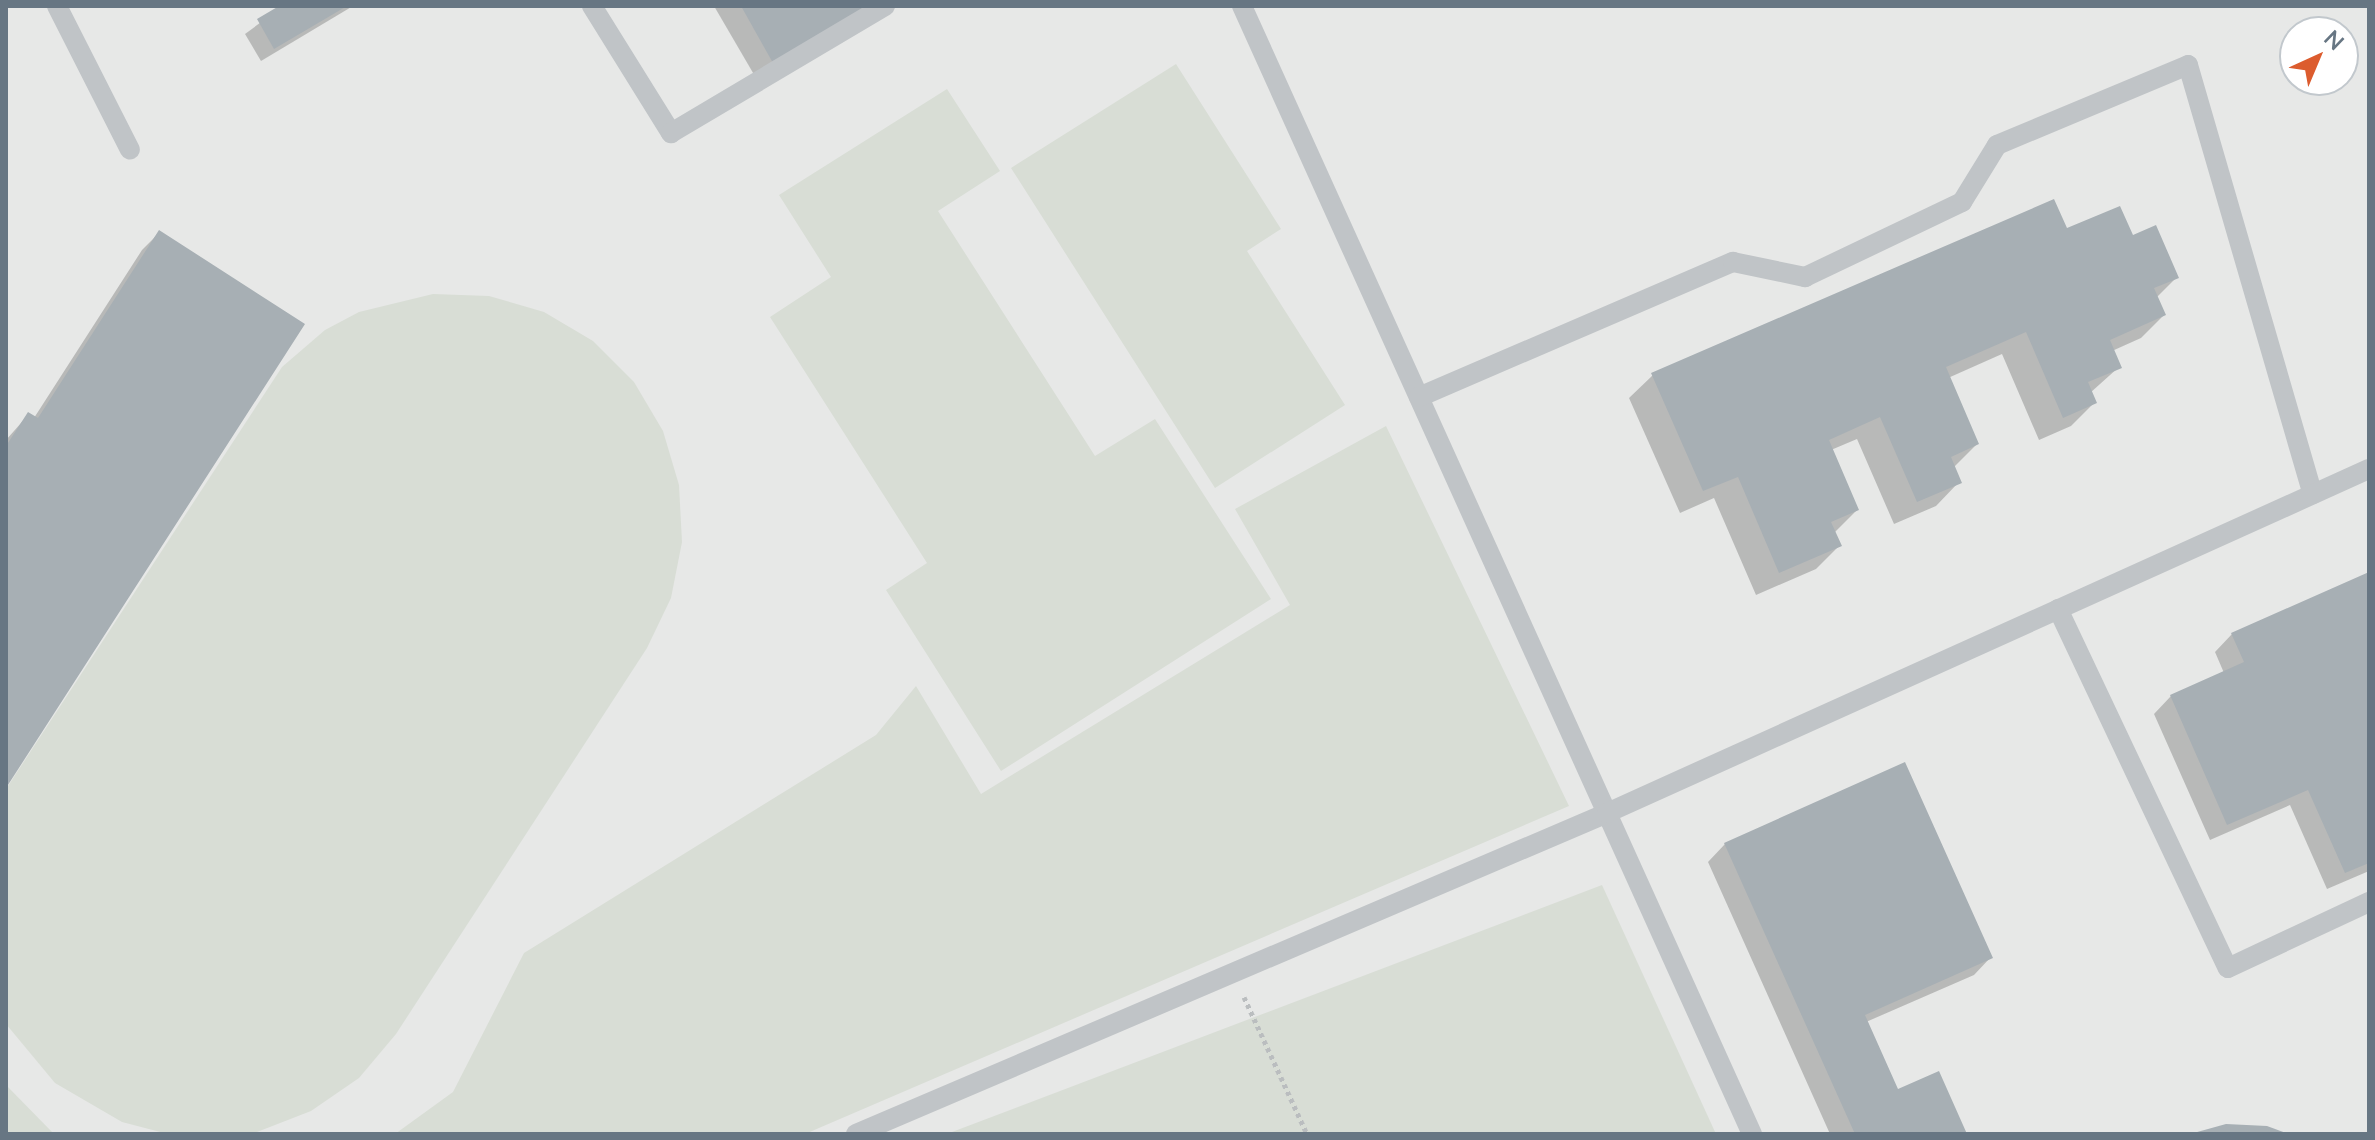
<!DOCTYPE html>
<html>
<head>
<meta charset="utf-8">
<style>
	body { margin:0 }
	#map { position:relative; width:2375px; height:1140px; overflow:hidden; background:#f6f7f4; font-family:Lato,sans-serif }
	div>[style] { position:absolute }
	.built>* { inset:0; background:#e7e8e7 }
	.green>* { inset:0; background:#d8ddd5 }
	.shadow>* { inset:0; background:#0003 }
	.building>* { inset:0; background:#a7afb4 }
	.path>* { height:5px; margin-top:-2.5px; transform-origin:0; background:repeating-linear-gradient(90deg,#babdbf 0 4px,transparent 0 8px) }
	.service>* { height:20px; margin:-10px; padding:0 10px; transform-origin:10px; border-radius:10px; background:#c0c4c7 }
	span { translate:-50% -50%; white-space:nowrap; text-align:center; line-height:1.15; -webkit-text-stroke:8px #fff; paint-order:stroke }
	.frame { position:absolute; inset:0; border:8px solid #677683; pointer-events:none }
	.north { position:absolute; left:2279px; top:16px; width:80px; height:80px; box-sizing:border-box; background:#fff; border:2px solid #c2c8cd; border-radius:50%; rotate:44deg; font-size:22px; font-weight:700; line-height:32px; text-align:center; color:#677683 }
	.north::after { content:''; display:block; margin:auto; width:28px; height:36px; background:#dc5c2e; clip-path:polygon(50% 0,100% 100%,50% 72%,0 100%) }
</style>
</head>
<body>
<div id="map">
	<div class="built">
		<div style="clip-path:polygon(evenodd,6px 6px,2369px 6px,2369px 1134px,6px 1134px,6px 6px,2295px 32px,2343px 32px,2343px 80px,2295px 80px,2295px 32px)"></div>
	</div>
	<div class="green">
		<div style="clip-path:polygon(1176px 64px,1281px 229px,1247px 251px,1345px 405px,1215px 488px,1011px 168px)"></div>
		<div style="clip-path:polygon(947px 89px,1000px 171px,938px 211px,1095px 456px,1155px 419px,1271px 599px,1001px 771px,886px 590px,927px 563px,770px 317px,831px 277px,779px 195px)"></div>
		<div style="clip-path:polygon(433px 294px,489px 296px,544px 312px,593px 341px,634px 382px,663px 431px,679px 485px,682px 542px,671px 598px,647px 648px,396px 1034px,359px 1078px,311px 1111px,257px 1132px,168px 1134px,122px 1122px,55px 1083px,6px 1024px,6px 789px,282px 367px,325px 330px,359px 312px)"></div>
		<div style="clip-path:polygon(1386px 426px,1569px 806px,805px 1134px,395px 1134px,453px 1092px,524px 953px,876px 735px,916px 686px,981px 794px,1290px 605px,1235px 509px)"></div>
		<div style="clip-path:polygon(1602px 885px,1716px 1134px,953px 1134px,952px 1132px)"></div>
		<div style="clip-path:polygon(6px 1085px,54px 1134px,6px 1134px)"></div>
	</div>
	<div class="shadow">
		<div style="clip-path:polygon(283px 6px,353px 6px,261px 61px,245px 34px)"></div>
		<div style="clip-path:polygon(714px 6px,881px 6px,756px 78px)"></div>
		<div style="clip-path:polygon(2066px 231px,2132px 238px,2177px 277px,2156px 298px,2164px 315px,2141px 338px,2112px 351px,2119px 367px,2090px 393px,2094px 403px,2071px 426px,2039px 440px,2002px 354px,1948px 378px,1977px 444px,1953px 468px,1959px 482px,1936px 506px,1894px 524px,1857px 439px,1831px 450px,1857px 510px,1834px 533px,1839px 546px,1816px 569px,1756px 595px,1714px 498px,1680px 513px,1629px 398px,1653px 375px)"></div>
		<div style="clip-path:polygon(160px 232px,6px 785px,6px 440px,29px 414px,34px 418px,142px 250px)"></div>
		<div style="clip-path:polygon(2369px 575px,2369px 871px,2327px 889px,2290px 805px,2210px 840px,2154px 714px,2171px 696px,2224px 673px,2215px 652px,2232px 634px)"></div>
		<div style="clip-path:polygon(1725px 844px,1991px 957px,1974px 975px,1866px 1022px,1897px 1092px,1965px 1134px,1830px 1134px,1708px 862px)"></div>
	</div>
	<div class="building">
		<div style="clip-path:polygon(279px 6px,347px 6px,274px 49px,257px 19px)"></div>
		<div style="clip-path:polygon(741px 6px,872px 6px,773px 63px)"></div>
		<div style="clip-path:polygon(2054px 199px,2067px 228px,2120px 206px,2133px 235px,2156px 225px,2179px 278px,2154px 288px,2166px 315px,2110px 340px,2122px 368px,2088px 382px,2097px 403px,2063px 418px,2026px 332px,1946px 367px,1979px 444px,1951px 457px,1962px 483px,1917px 502px,1880px 417px,1829px 440px,1859px 510px,1831px 522px,1842px 546px,1779px 573px,1738px 477px,1703px 491px,1651px 373px)"></div>
		<div style="clip-path:polygon(159px 230px,305px 324px,6px 788px,6px 446px,28px 412px,38px 418px)"></div>
		<div style="clip-path:polygon(2369px 572px,2369px 863px,2345px 873px,2308px 790px,2227px 825px,2170px 695px,2244px 662px,2231px 633px)"></div>
		<div style="clip-path:polygon(1905px 762px,1993px 958px,1865px 1015px,1898px 1089px,1939px 1071px,1967px 1134px,1855px 1134px,1724px 843px)"></div>
		<div style="clip-path:polygon(2226px 1124px,2267px 1126px,2289px 1134px,2190px 1134px)"></div>
	</div>
	<div class="path">
		<div style="left:1244px;top:997px;width:151px;rotate:65.3deg"></div>
	</div>
	<div class="service">
		<div style="left:57px;top:6px;width:161px;rotate:63.1deg"></div>
		<div style="left:592px;top:6px;width:150px;rotate:58.1deg"></div>
		<div style="left:671px;top:133px;width:249px;rotate:-30.7deg"></div>
		<div style="left:1242px;top:6px;width:1238px;rotate:65.67deg"></div>
		<div style="left:1419px;top:397px;width:342px;rotate:-23.3deg"></div>
		<div style="left:1733px;top:262px;width:74px;rotate:11.8deg"></div>
		<div style="left:1805px;top:277px;width:174px;rotate:-25.5deg"></div>
		<div style="left:1962px;top:202px;width:67px;rotate:-58.4deg"></div>
		<div style="left:1997px;top:145px;width:207px;rotate:-22.7deg"></div>
		<div style="left:2188px;top:65px;width:447px;rotate:73.8deg"></div>
		<div style="left:2058px;top:609px;width:397px;rotate:64.7deg"></div>
		<div style="left:2228px;top:968px;width:156px;rotate:-25.1deg"></div>
		<div style="left:856px;top:1134px;width:817px;rotate:-23.14deg"></div>
		<div style="left:1607px;top:813px;width:836px;rotate:-24.3deg"></div>
	</div>
	<div class="frame"></div>
	<div class="north">N</div>
</div>
</body>
</html>
